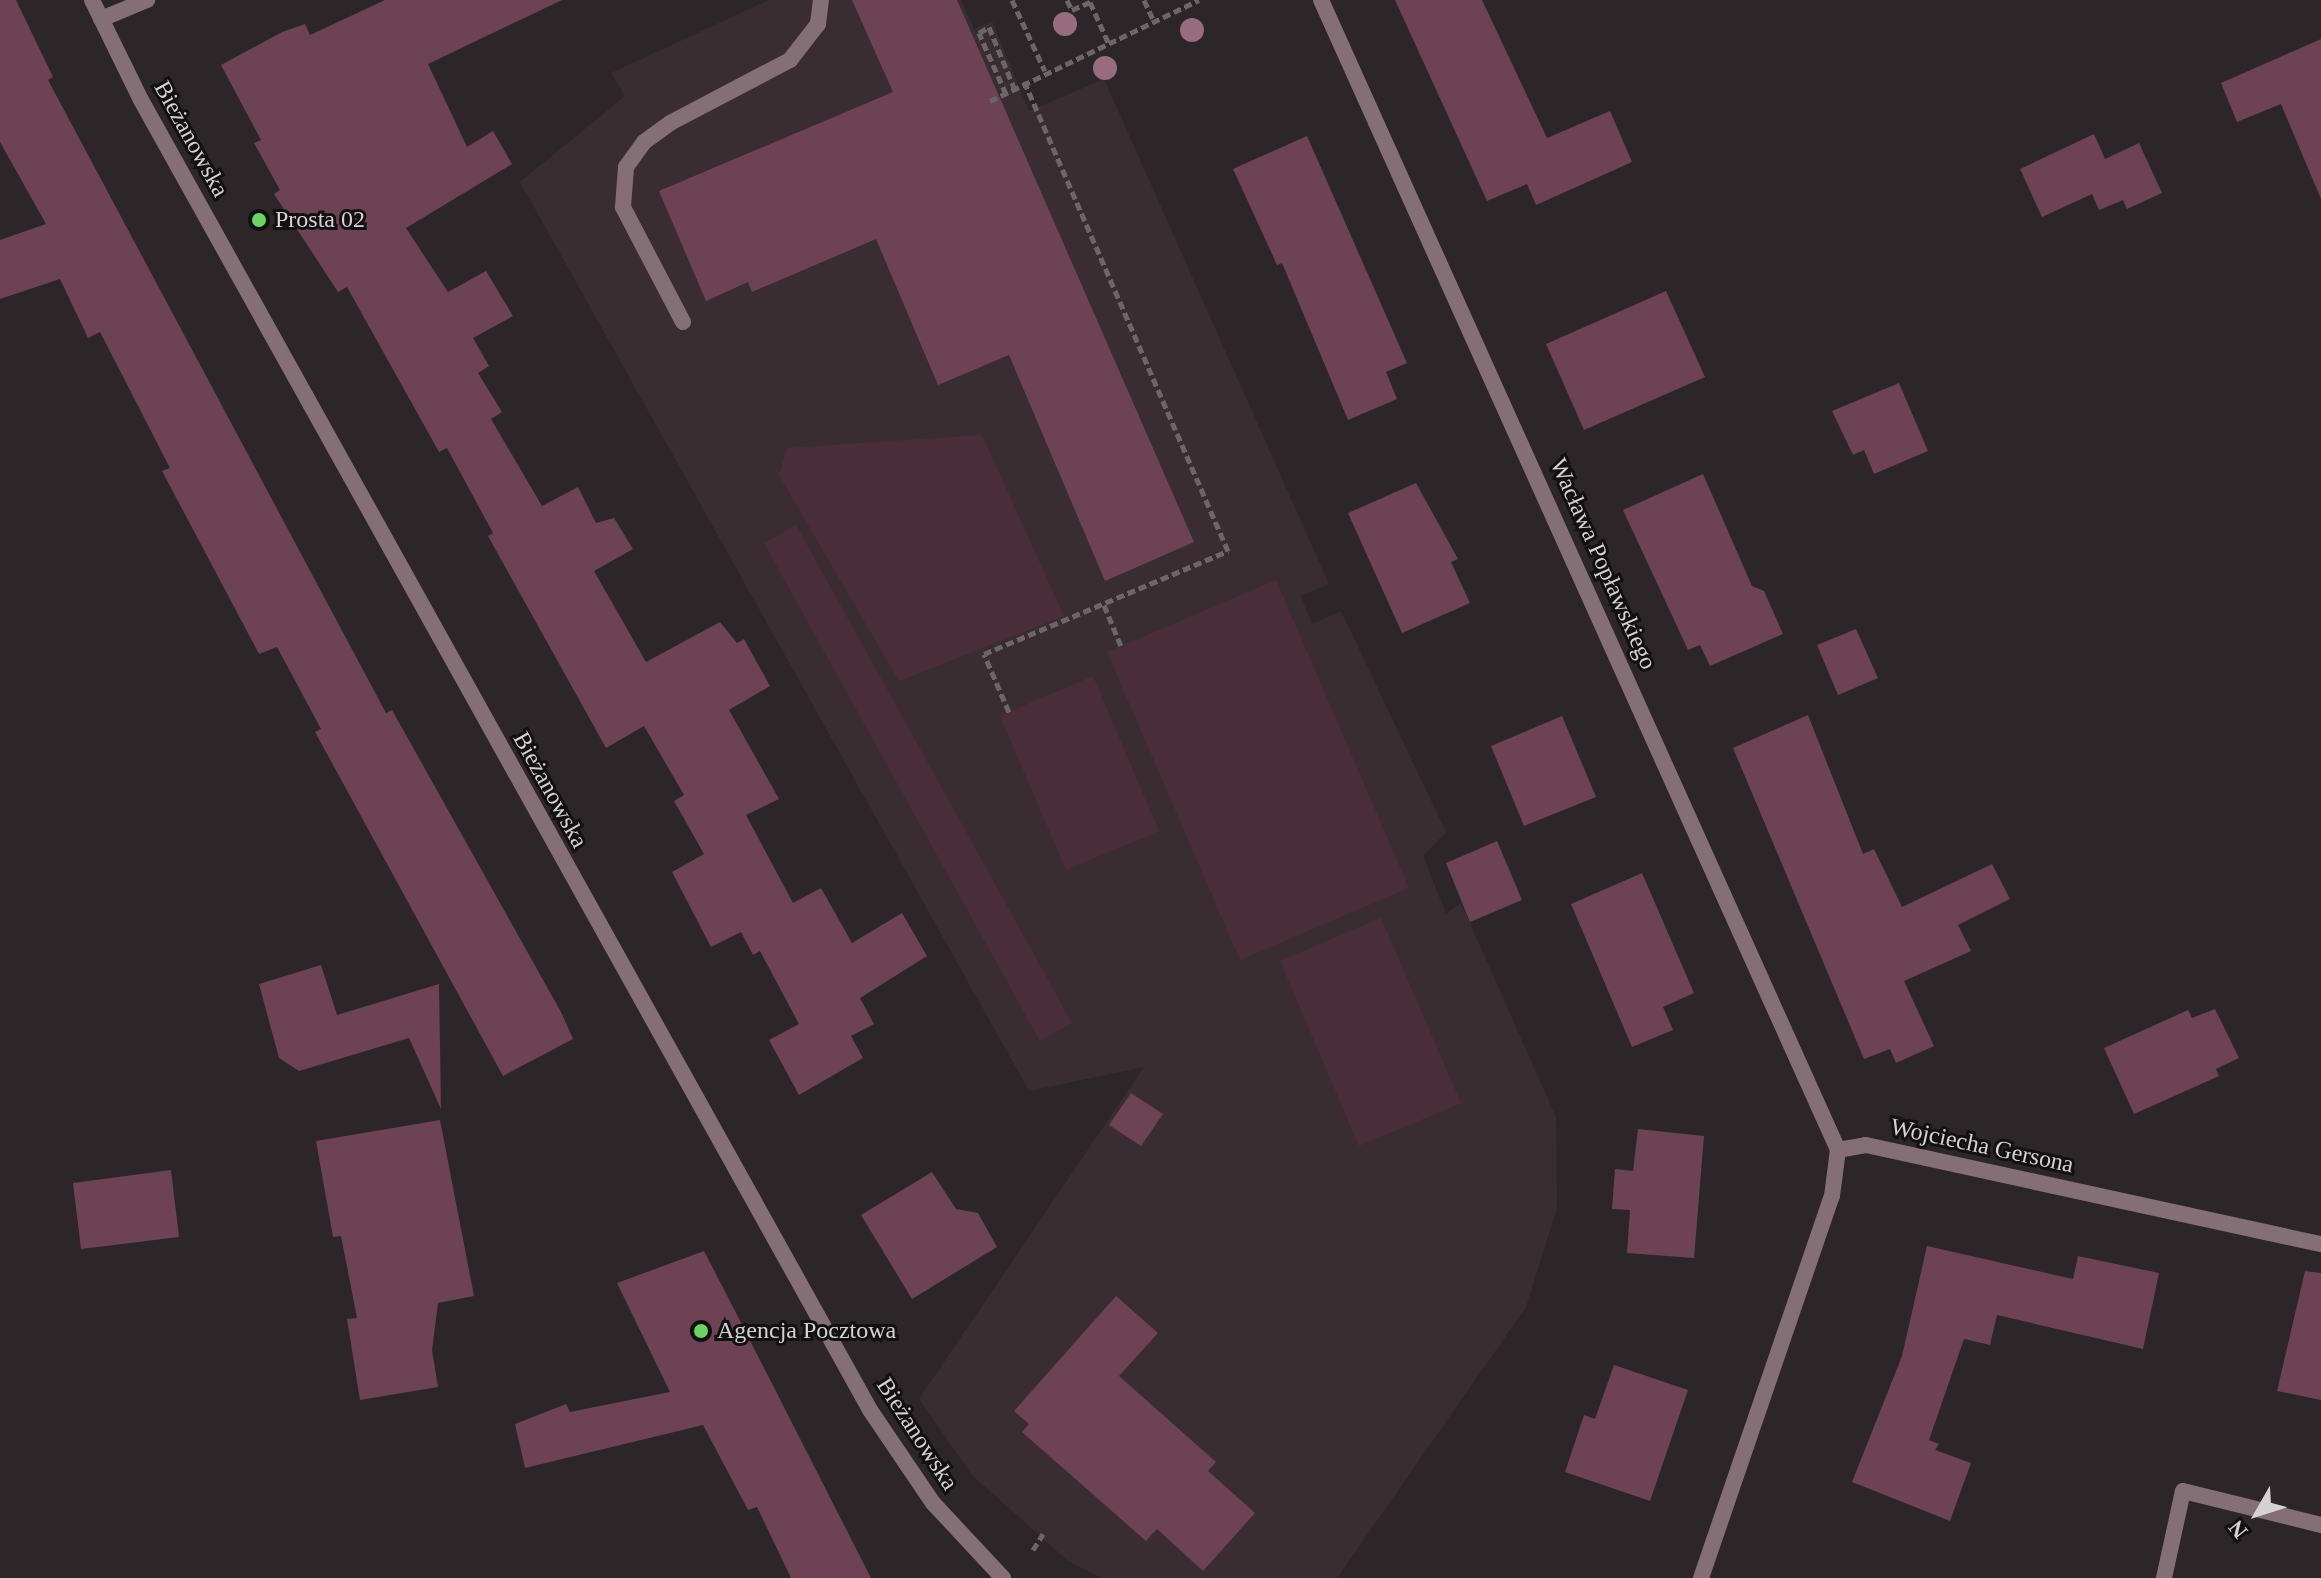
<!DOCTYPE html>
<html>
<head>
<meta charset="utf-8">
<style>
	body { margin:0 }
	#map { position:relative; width:2321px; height:1578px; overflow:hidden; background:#2c2628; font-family:"Times New Roman",serif }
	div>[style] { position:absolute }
	.built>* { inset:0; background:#3a2d32 }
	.green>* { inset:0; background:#492e39 }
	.building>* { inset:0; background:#6d4254 }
	.path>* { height:5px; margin-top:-2.5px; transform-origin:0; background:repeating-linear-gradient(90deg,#6b6668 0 8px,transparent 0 12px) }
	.service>* { height:16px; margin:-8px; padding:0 8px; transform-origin:8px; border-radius:8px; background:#846f77 }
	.minor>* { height:16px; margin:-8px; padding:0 8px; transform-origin:8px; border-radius:8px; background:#846f77 }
	.tertiary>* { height:16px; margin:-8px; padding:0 8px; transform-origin:8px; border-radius:8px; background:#846f77 }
	.trees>* { width:24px; height:24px; margin:-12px; border-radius:50%; background:#976c7e }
	.dots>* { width:22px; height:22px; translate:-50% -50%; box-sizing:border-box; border:4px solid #131011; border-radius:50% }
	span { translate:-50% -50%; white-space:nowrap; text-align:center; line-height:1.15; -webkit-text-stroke:6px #131011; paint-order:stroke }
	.street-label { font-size:24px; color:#d6d1d3 }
	.poi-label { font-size:24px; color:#d6d1d3 }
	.left { translate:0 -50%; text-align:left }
	.north { position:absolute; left:2217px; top:1474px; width:80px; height:80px; -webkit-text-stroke:6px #131011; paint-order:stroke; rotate:231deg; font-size:22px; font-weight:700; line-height:32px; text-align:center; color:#d6d1d3 }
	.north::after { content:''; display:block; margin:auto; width:28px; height:36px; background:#d6d1d3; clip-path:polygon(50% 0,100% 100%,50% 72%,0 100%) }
</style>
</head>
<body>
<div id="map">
	<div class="built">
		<div style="clip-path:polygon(769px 0,961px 0,974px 29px,992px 21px,1029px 111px,1104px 79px,1329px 584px,1301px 596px,1312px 624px,1341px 611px,1446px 832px,1423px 856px,1446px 914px,1461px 903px,1556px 1117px,1557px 1208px,1526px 1307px,1337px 1578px,1102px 1578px,1068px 1561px,972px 1475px,919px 1399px,1144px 1067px,1029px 1091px,520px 182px,625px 96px,611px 73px)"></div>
	</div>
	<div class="green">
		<div style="clip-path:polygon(982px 435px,1064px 616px,899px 681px,779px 475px,787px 448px)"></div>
		<div style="clip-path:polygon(796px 525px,1072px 1023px,1040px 1041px,764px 543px)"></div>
		<div style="clip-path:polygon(1276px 580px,1409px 888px,1240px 960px,1107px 652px)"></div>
		<div style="clip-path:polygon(1093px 676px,1159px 831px,1066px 870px,1000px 716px)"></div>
		<div style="clip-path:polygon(1381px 918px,1461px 1103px,1359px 1146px,1280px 961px)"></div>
	</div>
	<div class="building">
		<div style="clip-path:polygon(0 0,16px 0,53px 77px,48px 80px,386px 713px,392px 710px,561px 1012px,573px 1039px,503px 1076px,315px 732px,321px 729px,277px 647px,259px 654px,162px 471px,170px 468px,100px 332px,88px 338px,60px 279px,0 299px,0 240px,46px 224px,0 142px)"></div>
		<div style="clip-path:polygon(385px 0,562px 0,428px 64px,467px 147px,493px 131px,512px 164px,406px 228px,448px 292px,486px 271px,513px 316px,473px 338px,489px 366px,478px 373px,502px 412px,491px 419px,542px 506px,578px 487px,596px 523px,614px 518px,633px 549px,594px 571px,646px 662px,720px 622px,737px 643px,744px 639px,770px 686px,729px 710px,779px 799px,746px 815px,793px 903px,821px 888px,852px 943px,902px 913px,927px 956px,860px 998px,874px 1024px,851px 1036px,863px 1058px,799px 1095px,769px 1040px,799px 1024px,760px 951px,753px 955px,741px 932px,711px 947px,672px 872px,704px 854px,674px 801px,684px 795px,644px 726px,606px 748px,488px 536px,493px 533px,447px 448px,439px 452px,347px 287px,338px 292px,274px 194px,280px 190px,254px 143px,261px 140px,221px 65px,282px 32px,305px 24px,310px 35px)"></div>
		<div style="clip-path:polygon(852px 0,957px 0,1194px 542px,1105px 581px,1009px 355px,938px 385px,876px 239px,752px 292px,748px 282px,706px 301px,659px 191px,893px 92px)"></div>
		<div style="clip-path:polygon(1395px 0,1482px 0,1547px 138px,1610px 111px,1632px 162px,1536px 205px,1527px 184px,1487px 201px)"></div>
		<div style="clip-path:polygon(2321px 39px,2321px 199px,2281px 104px,2237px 122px,2221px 83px)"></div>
		<div style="clip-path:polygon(2094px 134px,2105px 159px,2139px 143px,2162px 193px,2127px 209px,2123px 200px,2099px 210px,2092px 194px,2042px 217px,2020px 169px)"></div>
		<div style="clip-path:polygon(1307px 136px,1407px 363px,1386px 372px,1397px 399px,1348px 420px,1282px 263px,1277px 265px,1233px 169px)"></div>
		<div style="clip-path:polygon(1666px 291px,1705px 377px,1584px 430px,1546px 344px)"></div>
		<div style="clip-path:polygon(1899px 383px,1928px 451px,1874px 474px,1864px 450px,1853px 455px,1832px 411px)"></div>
		<div style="clip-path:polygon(1703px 474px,1752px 586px,1764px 591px,1783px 634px,1710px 666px,1700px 645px,1688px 650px,1623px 510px)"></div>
		<div style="clip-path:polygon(1416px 483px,1458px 559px,1451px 562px,1470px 603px,1402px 633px,1348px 513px)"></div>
		<div style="clip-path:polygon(1856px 629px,1878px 678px,1838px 695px,1817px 645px)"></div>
		<div style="clip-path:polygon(1808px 715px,1863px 854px,1874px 849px,1902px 907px,1992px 864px,2010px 899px,1958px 925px,1971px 951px,1904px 981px,1934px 1046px,1896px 1063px,1890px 1049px,1864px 1059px,1733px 748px)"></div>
		<div style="clip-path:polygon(1562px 716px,1596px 797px,1524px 826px,1491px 746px)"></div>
		<div style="clip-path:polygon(1497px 841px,1522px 900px,1470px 922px,1446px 863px)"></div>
		<div style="clip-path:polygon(1642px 873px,1694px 993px,1663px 1007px,1673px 1030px,1632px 1047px,1571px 904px)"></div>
		<div style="clip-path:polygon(321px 965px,337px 1015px,439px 984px,441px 1109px,409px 1038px,299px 1071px,279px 1058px,259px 984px)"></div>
		<div style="clip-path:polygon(2215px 1009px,2239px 1058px,2216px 1069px,2219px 1076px,2134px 1114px,2104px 1048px,2188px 1010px,2192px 1018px)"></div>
		<div style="clip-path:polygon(1131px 1093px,1163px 1114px,1141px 1146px,1109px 1125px)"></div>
		<div style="clip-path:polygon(440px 1120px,474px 1296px,438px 1303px,432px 1350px,438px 1387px,360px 1400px,347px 1319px,357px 1318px,341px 1236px,333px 1237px,316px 1141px)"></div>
		<div style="clip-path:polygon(1638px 1129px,1704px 1136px,1694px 1258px,1627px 1253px,1630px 1210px,1612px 1209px,1615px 1169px,1633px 1171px)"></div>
		<div style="clip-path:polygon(171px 1170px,179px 1237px,81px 1249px,73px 1183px)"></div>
		<div style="clip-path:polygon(932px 1172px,956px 1209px,978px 1213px,997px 1247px,912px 1299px,861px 1215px)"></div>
		<div style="clip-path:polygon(1927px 1246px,2073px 1279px,2078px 1256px,2159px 1273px,2143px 1349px,1997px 1315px,1990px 1345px,1964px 1339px,1929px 1440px,1939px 1444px,1935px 1450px,1971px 1463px,1950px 1521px,1852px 1482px,1902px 1356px)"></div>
		<div style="clip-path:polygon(704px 1251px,734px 1309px,871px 1578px,791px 1578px,757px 1507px,748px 1510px,703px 1425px,525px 1468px,515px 1424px,566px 1404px,570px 1412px,670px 1392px,617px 1283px)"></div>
		<div style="clip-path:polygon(2305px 1271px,2321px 1273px,2321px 1400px,2277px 1391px)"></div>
		<div style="clip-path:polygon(1116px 1296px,1158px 1333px,1119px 1376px,1216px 1462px,1208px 1471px,1255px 1513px,1203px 1571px,1157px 1529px,1146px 1541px,1022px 1432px,1029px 1424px,1014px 1411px)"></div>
		<div style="clip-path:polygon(1614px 1365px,1688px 1390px,1650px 1501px,1565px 1472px,1584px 1415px,1595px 1419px)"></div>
	</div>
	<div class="path">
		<div style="left:1012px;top:0;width:78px;rotate:65.1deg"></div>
		<div style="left:1067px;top:0;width:11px;rotate:63deg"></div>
		<div style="left:1072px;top:10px;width:20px;rotate:-24deg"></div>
		<div style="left:1090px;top:2px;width:44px;rotate:65.8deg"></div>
		<div style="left:1144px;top:0;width:23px;rotate:65deg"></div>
		<div style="left:1006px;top:94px;width:67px;rotate:-113.9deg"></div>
		<div style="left:979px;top:33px;width:12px;rotate:-31deg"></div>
		<div style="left:989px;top:27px;width:68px;rotate:67.6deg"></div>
		<div style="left:990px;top:101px;width:232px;rotate:-25.8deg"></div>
		<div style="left:1104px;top:605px;width:44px;rotate:67.5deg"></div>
		<div style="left:1009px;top:712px;width:63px;rotate:-113.3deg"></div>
		<div style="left:984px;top:654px;width:265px;rotate:-22.9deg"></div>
		<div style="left:1228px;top:551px;width:512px;rotate:-113.46deg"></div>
		<div style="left:1033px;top:1550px;width:19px;rotate:-58deg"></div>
	</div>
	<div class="service">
		<div style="left:683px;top:322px;width:130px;rotate:-117.6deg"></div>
		<div style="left:623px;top:207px;width:40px;rotate:-85.7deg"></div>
		<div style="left:626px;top:167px;width:31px;rotate:-54deg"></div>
		<div style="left:644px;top:142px;width:32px;rotate:-36deg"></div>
		<div style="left:670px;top:123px;width:136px;rotate:-27.7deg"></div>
		<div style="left:790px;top:60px;width:46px;rotate:-52.1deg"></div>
		<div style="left:818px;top:24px;width:24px;rotate:-83deg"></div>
		<div style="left:2164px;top:1578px;width:89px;rotate:-77.7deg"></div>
		<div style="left:2183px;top:1491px;width:142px;rotate:13.8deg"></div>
	</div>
	<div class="minor">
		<div style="left:1321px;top:0;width:1261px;rotate:65.79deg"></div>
		<div style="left:101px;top:19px;width:50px;rotate:-22.4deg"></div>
		<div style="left:1838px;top:1150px;width:28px;rotate:-10deg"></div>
		<div style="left:1866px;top:1145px;width:466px;rotate:12.3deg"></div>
		<div style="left:1701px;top:1578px;width:404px;rotate:-71.1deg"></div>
		<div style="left:1832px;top:1196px;width:46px;rotate:-82.6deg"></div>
	</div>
	<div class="tertiary">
		<div style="left:92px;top:0;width:111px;rotate:63.9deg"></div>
		<div style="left:141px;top:100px;width:1499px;rotate:60.9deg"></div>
		<div style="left:870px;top:1410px;width:112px;rotate:55.9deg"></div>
		<div style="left:933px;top:1503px;width:103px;rotate:47deg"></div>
	</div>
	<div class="trees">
		<div style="left:1065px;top:24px"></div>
		<div style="left:1192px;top:30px"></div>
		<div style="left:1105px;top:68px"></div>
	</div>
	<div class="dots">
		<div style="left:259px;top:220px;background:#6ad364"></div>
		<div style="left:701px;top:1331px;background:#6ad364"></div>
	</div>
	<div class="street-label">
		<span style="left:191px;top:139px;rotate:61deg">Bieżanowska</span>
		<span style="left:1603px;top:564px;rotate:66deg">Wacława Popławskiego</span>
		<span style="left:550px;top:790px;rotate:61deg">Bieżanowska</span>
		<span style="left:1982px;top:1146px;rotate:12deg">Wojciecha Gersona</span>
		<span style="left:917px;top:1434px;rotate:57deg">Bieżanowska</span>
	</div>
	<div class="poi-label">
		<span class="left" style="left:275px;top:220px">Prosta 02</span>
		<span class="left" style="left:717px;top:1331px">Agencja Pocztowa</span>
	</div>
	<div class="north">N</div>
</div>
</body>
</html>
